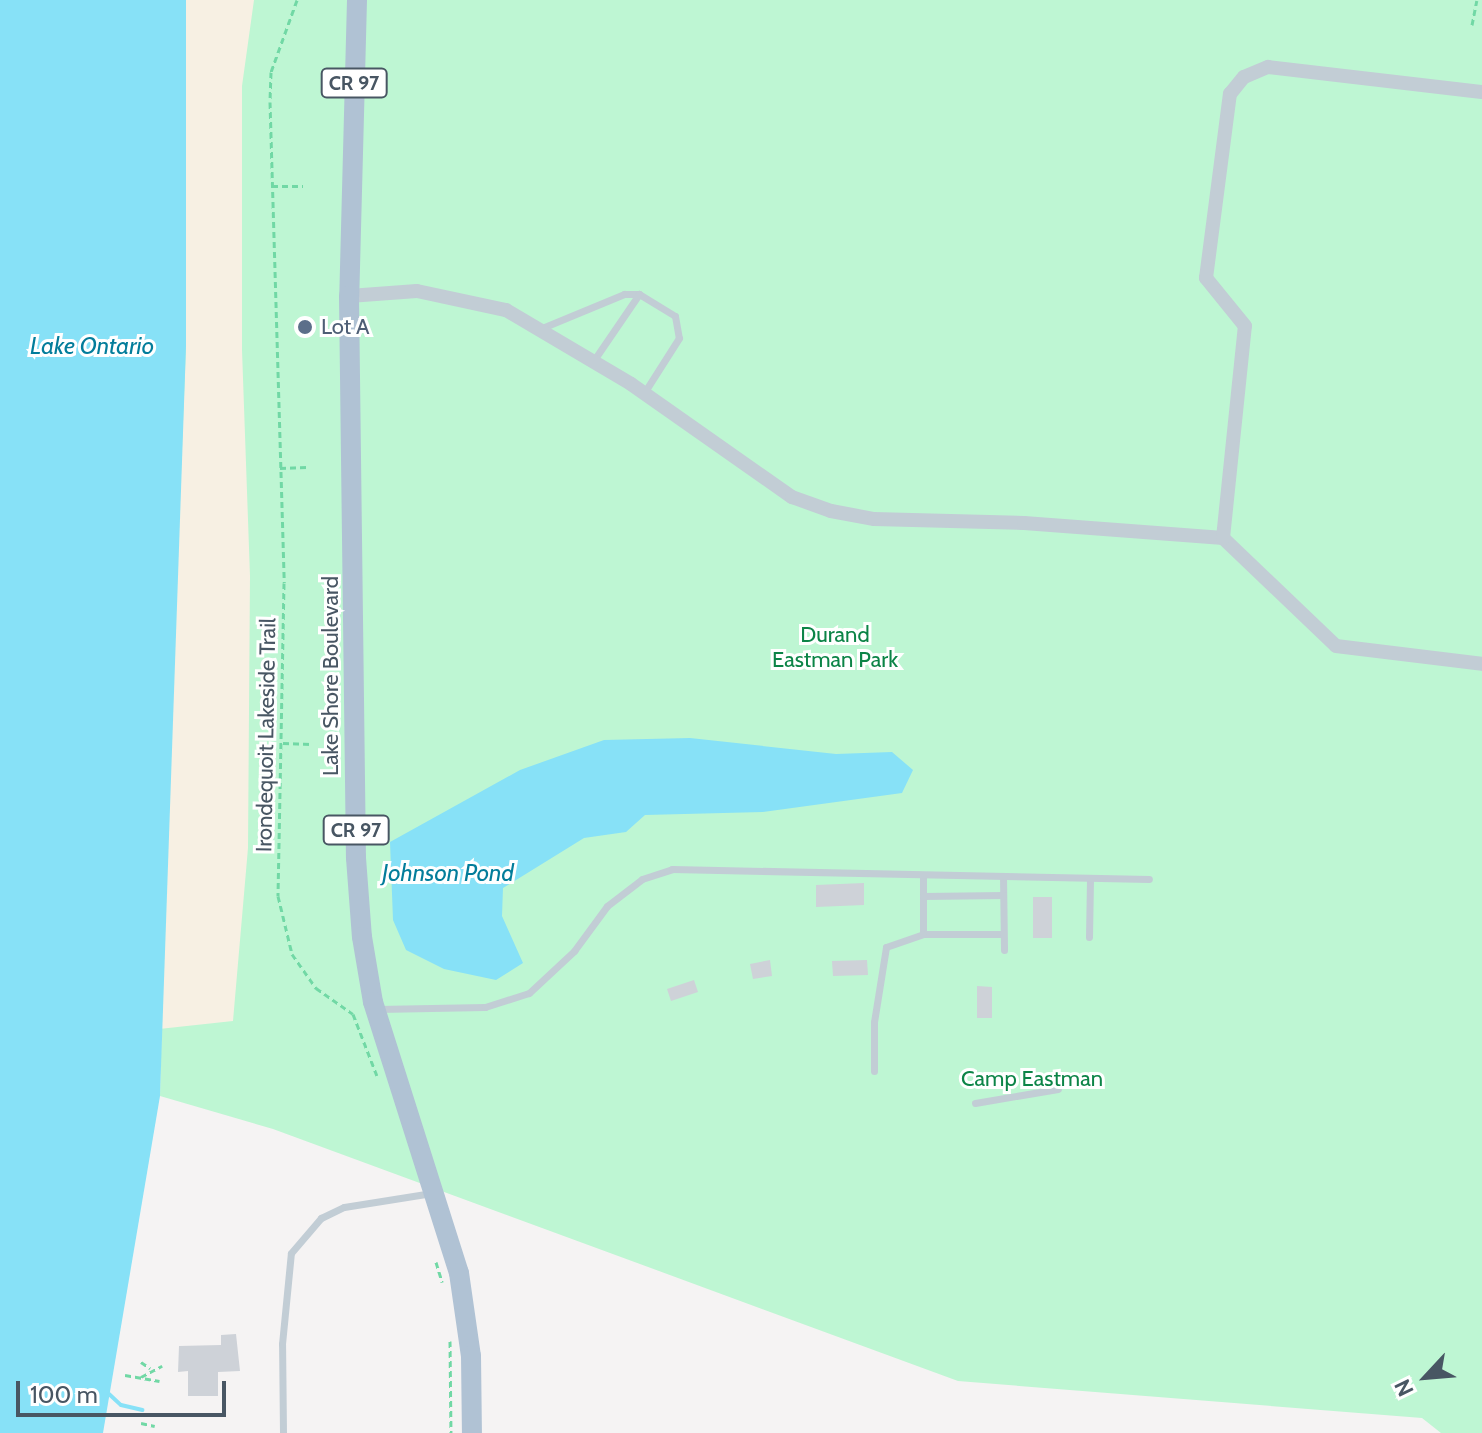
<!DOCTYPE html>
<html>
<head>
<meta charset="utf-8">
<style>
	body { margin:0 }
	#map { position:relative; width:1482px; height:1433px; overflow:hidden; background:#f5f3f3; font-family:Cabin,sans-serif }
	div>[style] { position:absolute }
	.green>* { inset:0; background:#bef6d3 }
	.sand>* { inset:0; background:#f7f0e3 }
	.water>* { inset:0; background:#87e1f7 }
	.stream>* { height:4px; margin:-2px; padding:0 2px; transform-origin:2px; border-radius:2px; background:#87e1f7 }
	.building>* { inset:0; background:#ced2d8 }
	.path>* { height:3px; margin-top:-1.5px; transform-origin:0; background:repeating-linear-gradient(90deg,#71d8a5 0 6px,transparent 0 10px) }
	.lane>* { height:7px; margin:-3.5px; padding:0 3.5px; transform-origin:3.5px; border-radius:3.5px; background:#c2cdd5 }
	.street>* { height:14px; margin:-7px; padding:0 7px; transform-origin:7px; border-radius:7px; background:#c2cdd5 }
	.primary>* { height:20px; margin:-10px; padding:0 10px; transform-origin:10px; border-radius:10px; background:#b0c2d4 }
	.dots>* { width:22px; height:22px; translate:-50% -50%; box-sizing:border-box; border:4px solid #fff; border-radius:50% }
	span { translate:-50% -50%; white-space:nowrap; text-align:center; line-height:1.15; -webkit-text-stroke:6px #fff; paint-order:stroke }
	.shield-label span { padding:2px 6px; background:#fff; border:2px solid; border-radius:6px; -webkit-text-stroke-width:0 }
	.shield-label { font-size:20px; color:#485663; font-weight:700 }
	.service-label { font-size:22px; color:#4e5e75 }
	.left { translate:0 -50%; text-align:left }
	.park-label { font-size:22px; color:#0c8447 }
	.street-label { font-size:22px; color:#485663 }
	.water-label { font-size:24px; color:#037d9b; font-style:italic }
	.north { position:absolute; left:1386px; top:1337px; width:80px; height:80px; -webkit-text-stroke:6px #fff; paint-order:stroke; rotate:244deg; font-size:22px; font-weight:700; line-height:32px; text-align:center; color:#485663 }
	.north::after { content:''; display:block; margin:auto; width:28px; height:36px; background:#485663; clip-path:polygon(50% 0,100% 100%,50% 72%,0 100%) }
	.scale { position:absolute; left:16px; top:1381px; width:210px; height:36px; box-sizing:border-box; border:4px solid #485663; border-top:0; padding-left:10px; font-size:24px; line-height:28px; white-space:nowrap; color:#485663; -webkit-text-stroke:6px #fff; paint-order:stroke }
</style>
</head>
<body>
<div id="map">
	<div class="green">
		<div style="clip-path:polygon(186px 0,1482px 0,1482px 1433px,1441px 1433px,1422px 1418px,958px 1381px,273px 1129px,160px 1096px)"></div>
	</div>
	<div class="sand">
		<div style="clip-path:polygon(186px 0,254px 0,242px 86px,242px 350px,250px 576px,248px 848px,233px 1021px,159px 1029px,186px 346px)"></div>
	</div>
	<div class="water">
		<div style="clip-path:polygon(0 0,186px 0,186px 346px,160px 1096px,103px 1433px,0 1433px)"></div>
		<div style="clip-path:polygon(690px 738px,836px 754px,892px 752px,913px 770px,902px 793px,763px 812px,645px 815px,626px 832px,584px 838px,503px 888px,502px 916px,523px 963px,496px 980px,444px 969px,406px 950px,393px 920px,390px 842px,520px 770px,604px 740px)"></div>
	</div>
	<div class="stream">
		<div style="left:109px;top:1394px;width:16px;rotate:43deg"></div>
		<div style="left:121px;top:1405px;width:22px;rotate:13deg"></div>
	</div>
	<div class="building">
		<div style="clip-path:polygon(864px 883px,864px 905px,816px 907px,816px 885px)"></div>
		<div style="clip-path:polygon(1033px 897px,1052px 897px,1052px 938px,1033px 938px)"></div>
		<div style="clip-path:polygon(770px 960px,772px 976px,753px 979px,750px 964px)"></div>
		<div style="clip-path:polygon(867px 960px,868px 975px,833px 976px,832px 961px)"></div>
		<div style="clip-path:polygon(694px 980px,698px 992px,671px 1001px,667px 989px)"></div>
		<div style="clip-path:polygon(977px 986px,992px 987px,992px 1018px,977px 1018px)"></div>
		<div style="clip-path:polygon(236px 1334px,240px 1371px,218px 1372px,218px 1396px,188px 1396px,188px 1371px,178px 1372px,179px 1346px,221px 1345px,221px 1335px)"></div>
	</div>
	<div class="path">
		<div style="left:297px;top:0;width:77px;rotate:109.9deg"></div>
		<div style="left:271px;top:72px;width:30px;rotate:92deg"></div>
		<div style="left:270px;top:102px;width:481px;rotate:88.3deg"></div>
		<div style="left:284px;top:583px;width:313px;rotate:91.1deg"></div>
		<div style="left:278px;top:896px;width:60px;rotate:76.4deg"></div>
		<div style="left:292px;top:954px;width:42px;rotate:54.8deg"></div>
		<div style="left:316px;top:988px;width:45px;rotate:35.1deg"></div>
		<div style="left:353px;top:1014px;width:66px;rotate:68.8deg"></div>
		<div style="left:1472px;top:25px;width:25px;rotate:-79deg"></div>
		<div style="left:272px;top:186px;width:31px"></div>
		<div style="left:280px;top:468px;width:27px;rotate:-2deg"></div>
		<div style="left:283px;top:743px;width:28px;rotate:2deg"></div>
		<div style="left:436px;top:1262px;width:21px;rotate:73deg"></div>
		<div style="left:450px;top:1341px;width:92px;rotate:89.4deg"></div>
		<div style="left:141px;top:1362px;width:11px;rotate:34deg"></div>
		<div style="left:125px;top:1375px;width:35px;rotate:10deg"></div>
		<div style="left:141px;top:1377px;width:24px;rotate:-28deg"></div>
		<div style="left:141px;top:1423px;width:14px;rotate:12deg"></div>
	</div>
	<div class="lane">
		<div style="left:542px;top:328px;width:89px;rotate:-22.5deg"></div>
		<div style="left:624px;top:294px;width:15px"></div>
		<div style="left:639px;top:294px;width:42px;rotate:31.4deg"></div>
		<div style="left:675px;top:316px;width:22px;rotate:80deg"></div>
		<div style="left:679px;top:338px;width:65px;rotate:122.5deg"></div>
		<div style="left:594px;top:360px;width:80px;rotate:-55.7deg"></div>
		<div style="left:923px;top:876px;width:58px;rotate:90deg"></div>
		<div style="left:923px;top:934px;width:80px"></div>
		<div style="left:1003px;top:876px;width:74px;rotate:89.2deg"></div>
		<div style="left:923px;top:896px;width:80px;rotate:-0.7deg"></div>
		<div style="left:1089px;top:937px;width:59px;rotate:-89deg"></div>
		<div style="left:378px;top:1009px;width:107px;rotate:-1.1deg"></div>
		<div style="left:485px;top:1007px;width:46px;rotate:-17.7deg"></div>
		<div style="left:529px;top:993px;width:62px;rotate:-43deg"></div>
		<div style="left:574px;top:951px;width:56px;rotate:-53.7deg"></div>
		<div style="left:607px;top:906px;width:44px;rotate:-37.6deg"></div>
		<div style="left:642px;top:879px;width:32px;rotate:-18deg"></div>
		<div style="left:672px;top:869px;width:477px;rotate:1.2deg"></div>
		<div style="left:874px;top:1071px;width:49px;rotate:-90deg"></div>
		<div style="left:874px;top:1022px;width:76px;rotate:-80.9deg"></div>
		<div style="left:886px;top:947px;width:39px;rotate:-19deg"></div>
		<div style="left:975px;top:1103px;width:84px;rotate:-9.6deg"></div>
		<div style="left:283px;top:1433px;width:89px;rotate:-90.6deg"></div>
		<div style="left:282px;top:1344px;width:91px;rotate:-84.4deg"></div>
		<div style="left:291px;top:1253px;width:46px;rotate:-49.4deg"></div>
		<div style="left:321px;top:1218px;width:25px;rotate:-26deg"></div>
		<div style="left:344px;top:1207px;width:89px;rotate:-9deg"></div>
	</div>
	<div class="street">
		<div style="left:349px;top:296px;width:68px;rotate:-4.2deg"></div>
		<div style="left:417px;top:291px;width:91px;rotate:12.1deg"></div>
		<div style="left:506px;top:310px;width:145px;rotate:30.6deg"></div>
		<div style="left:631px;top:384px;width:197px;rotate:35.1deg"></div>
		<div style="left:792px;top:497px;width:41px;rotate:19.7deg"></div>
		<div style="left:831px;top:511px;width:44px;rotate:10.5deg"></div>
		<div style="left:874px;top:519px;width:150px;rotate:1.5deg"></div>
		<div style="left:1024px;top:523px;width:200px;rotate:4.3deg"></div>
		<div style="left:1223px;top:538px;width:156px;rotate:43.7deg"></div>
		<div style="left:1336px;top:646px;width:147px;rotate:7deg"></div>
		<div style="left:1223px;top:538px;width:213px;rotate:-84.1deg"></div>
		<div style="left:1245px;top:326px;width:62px;rotate:-129.1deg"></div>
		<div style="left:1206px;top:278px;width:186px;rotate:-82.6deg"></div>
		<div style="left:1230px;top:94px;width:22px;rotate:-51deg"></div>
		<div style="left:1244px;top:77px;width:26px;rotate:-23deg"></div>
		<div style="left:1268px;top:67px;width:215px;rotate:6.7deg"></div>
	</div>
	<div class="primary">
		<div style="left:357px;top:0;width:296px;rotate:91.5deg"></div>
		<div style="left:349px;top:296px;width:562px;rotate:89.29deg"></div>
		<div style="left:356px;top:858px;width:79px;rotate:85.7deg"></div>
		<div style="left:362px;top:937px;width:66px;rotate:80.4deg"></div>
		<div style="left:373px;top:1002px;width:284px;rotate:72.4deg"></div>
		<div style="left:459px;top:1273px;width:84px;rotate:81.8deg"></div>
		<div style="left:471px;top:1356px;width:77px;rotate:89.3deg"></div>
	</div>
	<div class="dots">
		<div style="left:305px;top:327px;background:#5c6f8a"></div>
	</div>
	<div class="shield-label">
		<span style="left:354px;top:83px">CR 97</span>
		<span style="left:356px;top:830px">CR 97</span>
	</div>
	<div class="service-label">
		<span class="left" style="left:321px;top:327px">Lot A</span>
	</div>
	<div class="park-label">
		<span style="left:835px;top:647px">Durand<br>Eastman Park</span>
		<span style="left:1032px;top:1079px">Camp Eastman</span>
	</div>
	<div class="street-label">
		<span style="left:331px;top:676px;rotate:-90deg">Lake Shore Boulevard</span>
		<span style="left:266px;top:735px;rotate:-89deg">Irondequoit Lakeside Trail</span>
	</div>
	<div class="water-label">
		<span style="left:92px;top:346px">Lake Ontario</span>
		<span style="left:448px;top:873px">Johnson Pond</span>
	</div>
	<div class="north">N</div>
	<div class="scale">100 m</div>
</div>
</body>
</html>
